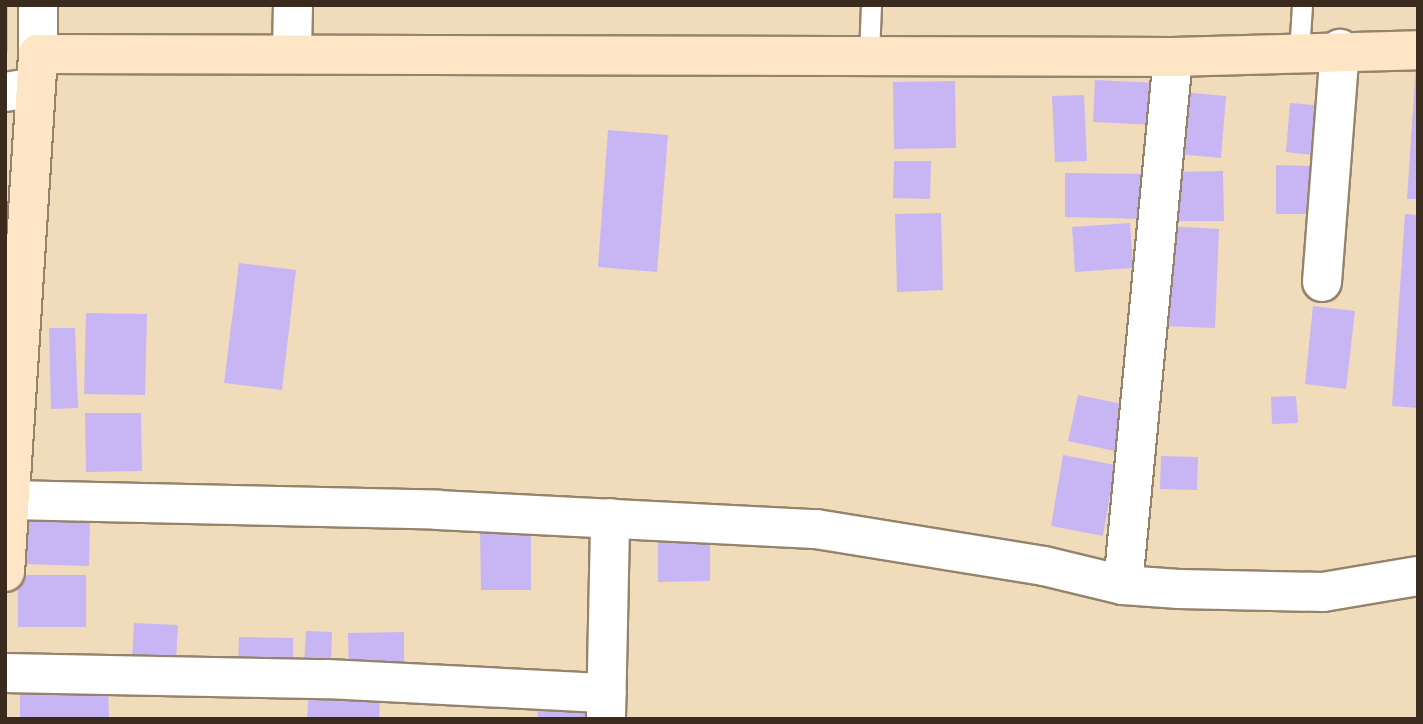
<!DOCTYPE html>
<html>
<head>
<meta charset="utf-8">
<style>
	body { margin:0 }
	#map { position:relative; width:1423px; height:724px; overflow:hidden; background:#f0dcbb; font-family:"Libre Caslon Text",serif }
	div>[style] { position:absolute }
	.building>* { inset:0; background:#c7b6f3 }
	.roads { filter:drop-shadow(2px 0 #96836c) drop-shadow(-2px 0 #96836c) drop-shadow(0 2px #96836c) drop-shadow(0 -2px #96836c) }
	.lane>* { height:19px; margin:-9.5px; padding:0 9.5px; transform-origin:9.5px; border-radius:9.5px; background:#fff }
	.street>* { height:38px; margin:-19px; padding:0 19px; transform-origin:19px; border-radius:19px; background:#fff }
	.secondary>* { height:38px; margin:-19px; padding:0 19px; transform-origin:19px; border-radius:19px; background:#fde5c5 }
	span { translate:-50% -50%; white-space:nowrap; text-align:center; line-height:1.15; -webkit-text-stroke:7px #fdfcf7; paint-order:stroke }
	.frame { position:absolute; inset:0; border:7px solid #3b2a1e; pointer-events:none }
</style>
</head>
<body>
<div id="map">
	<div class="building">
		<div style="clip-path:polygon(5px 7px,8px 7px,8px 52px,5px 52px)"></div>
		<div style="clip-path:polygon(1416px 64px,1418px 64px,1418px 199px,1407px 199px)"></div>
		<div style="clip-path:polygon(1095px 80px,1158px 83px,1156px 125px,1093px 122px)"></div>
		<div style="clip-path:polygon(955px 81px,956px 148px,894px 149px,893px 82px)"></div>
		<div style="clip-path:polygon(1182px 92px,1226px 96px,1221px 158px,1177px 154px)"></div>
		<div style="clip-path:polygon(1084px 95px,1087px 161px,1055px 162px,1052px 96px)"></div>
		<div style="clip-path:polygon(1290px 103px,1326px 106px,1322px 156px,1286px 152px)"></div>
		<div style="clip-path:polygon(608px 130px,668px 135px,657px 272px,598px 267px)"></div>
		<div style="clip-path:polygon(894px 161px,931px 161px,930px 199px,893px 198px)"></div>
		<div style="clip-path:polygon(1276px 165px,1310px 166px,1310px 214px,1276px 214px)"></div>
		<div style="clip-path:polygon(1223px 171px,1224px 221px,1175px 221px,1174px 172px)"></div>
		<div style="clip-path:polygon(1065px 173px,1149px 174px,1149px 219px,1065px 217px)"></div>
		<div style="clip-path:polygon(941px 213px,943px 290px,897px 292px,895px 214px)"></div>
		<div style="clip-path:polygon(1405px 214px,1418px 215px,1418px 408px,1392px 406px)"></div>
		<div style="clip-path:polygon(1130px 223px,1133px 268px,1075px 272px,1072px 227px)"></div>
		<div style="clip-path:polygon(1168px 226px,1219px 229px,1215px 328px,1163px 326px)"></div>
		<div style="clip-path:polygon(239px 263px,296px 270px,282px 390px,224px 383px)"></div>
		<div style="clip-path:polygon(1313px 306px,1355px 311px,1346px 389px,1305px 384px)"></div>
		<div style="clip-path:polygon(86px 313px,147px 314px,145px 395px,84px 394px)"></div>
		<div style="clip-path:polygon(49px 328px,75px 328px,78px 408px,51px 409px)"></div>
		<div style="clip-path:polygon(1078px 395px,1128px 405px,1119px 452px,1068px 441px)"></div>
		<div style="clip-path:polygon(1296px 396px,1298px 423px,1272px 424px,1271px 397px)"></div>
		<div style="clip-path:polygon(85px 413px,141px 413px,142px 471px,86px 472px)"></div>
		<div style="clip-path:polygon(1063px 455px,1115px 465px,1103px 536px,1051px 526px)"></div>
		<div style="clip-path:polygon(1161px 456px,1198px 457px,1197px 490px,1160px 489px)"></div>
		<div style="clip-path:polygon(26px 515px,90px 516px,89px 566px,25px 564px)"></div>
		<div style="clip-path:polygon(480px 530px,531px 530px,531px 590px,481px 590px)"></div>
		<div style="clip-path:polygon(658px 539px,710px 539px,710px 581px,658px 582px)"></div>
		<div style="clip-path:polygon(18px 575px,86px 575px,86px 627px,18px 627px)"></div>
		<div style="clip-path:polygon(134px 623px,178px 625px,176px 661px,132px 659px)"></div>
		<div style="clip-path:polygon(306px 631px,332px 632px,331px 666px,304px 665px)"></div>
		<div style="clip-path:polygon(404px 632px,404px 672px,349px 673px,348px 633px)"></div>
		<div style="clip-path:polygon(239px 637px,293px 638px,293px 665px,238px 663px)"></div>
		<div style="clip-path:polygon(20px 686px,108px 686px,109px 717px,20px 718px)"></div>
		<div style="clip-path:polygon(309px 693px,380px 699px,379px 719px,307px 719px)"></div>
		<div style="clip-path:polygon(588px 701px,589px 719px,538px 719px,537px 704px)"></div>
	</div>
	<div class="roads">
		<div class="lane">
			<div style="left:1299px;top:52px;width:47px;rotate:-86.3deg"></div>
			<div style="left:869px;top:55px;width:50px;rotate:-87.7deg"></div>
		</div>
		<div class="street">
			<div style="left:38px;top:5px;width:49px;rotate:90deg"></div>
			<div style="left:292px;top:52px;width:47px;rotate:-88.8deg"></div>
			<div style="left:5px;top:92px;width:30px;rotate:-9deg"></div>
			<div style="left:1322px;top:282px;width:234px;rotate:-85.6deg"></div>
			<div style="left:10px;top:500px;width:427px;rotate:1.3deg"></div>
			<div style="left:437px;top:510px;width:379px;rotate:2.9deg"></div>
			<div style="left:816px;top:529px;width:231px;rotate:9.2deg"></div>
			<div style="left:1044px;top:566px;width:81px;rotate:13.5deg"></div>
			<div style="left:1123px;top:585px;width:56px;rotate:4.1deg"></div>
			<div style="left:1179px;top:589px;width:144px;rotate:1.2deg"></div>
			<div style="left:1323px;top:592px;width:96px;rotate:-9.6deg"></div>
			<div style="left:1123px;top:585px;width:530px;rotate:-84.59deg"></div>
			<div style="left:5px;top:673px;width:322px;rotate:1.1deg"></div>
			<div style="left:327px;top:679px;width:280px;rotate:2.9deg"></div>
			<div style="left:606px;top:717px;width:199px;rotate:-88.8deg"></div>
		</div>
		<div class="secondary">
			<div style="left:5px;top:572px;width:519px;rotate:-86.35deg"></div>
			<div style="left:38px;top:54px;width:1135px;rotate:0.15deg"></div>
			<div style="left:1173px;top:57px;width:245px;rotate:-1.6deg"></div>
		</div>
	</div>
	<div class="frame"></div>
</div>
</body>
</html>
